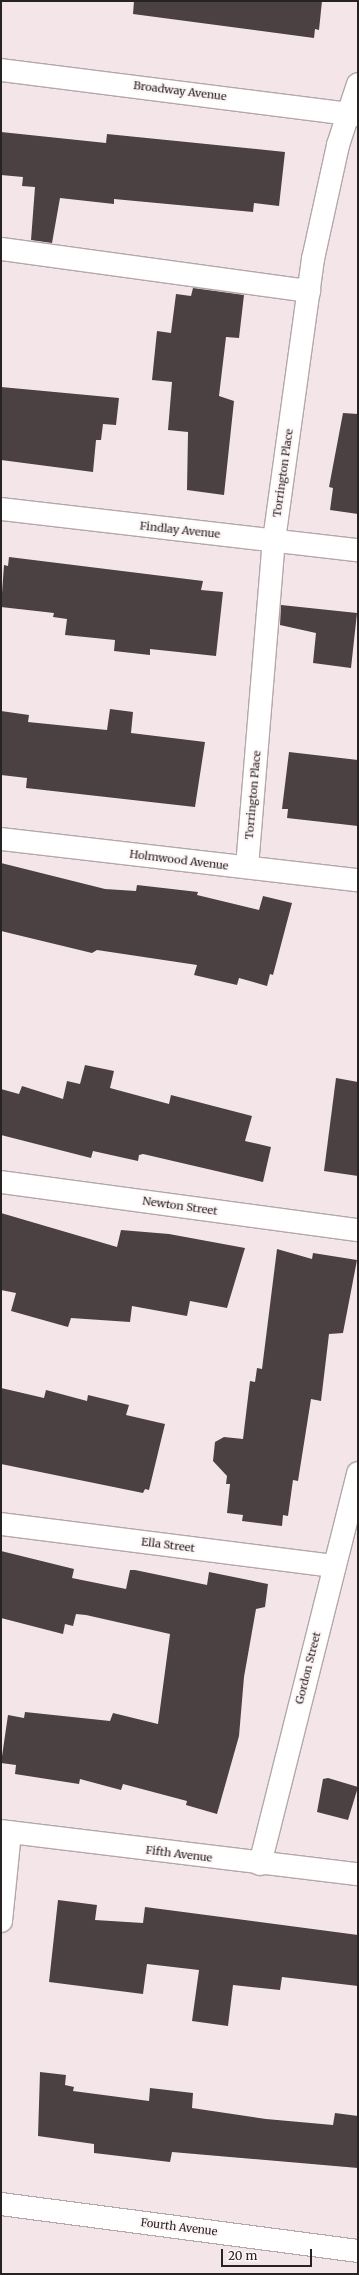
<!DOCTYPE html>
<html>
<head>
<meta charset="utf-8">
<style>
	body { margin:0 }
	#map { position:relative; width:359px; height:2275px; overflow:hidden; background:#f4e6e8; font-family:Merriweather,serif }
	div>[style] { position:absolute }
	.building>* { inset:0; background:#4b4042 }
	.roads { filter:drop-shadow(1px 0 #b4a7a9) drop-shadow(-1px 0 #b4a7a9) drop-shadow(0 1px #b4a7a9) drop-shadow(0 -1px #b4a7a9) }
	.minor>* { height:22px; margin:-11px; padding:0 11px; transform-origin:11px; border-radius:11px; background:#fff }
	span { translate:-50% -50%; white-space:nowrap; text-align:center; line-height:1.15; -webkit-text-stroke:4px #fdf5f6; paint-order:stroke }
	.street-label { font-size:11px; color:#282323 }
	.frame { position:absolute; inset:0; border:2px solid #282323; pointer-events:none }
	.scale { position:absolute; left:221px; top:2249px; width:91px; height:18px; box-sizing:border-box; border:2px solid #282323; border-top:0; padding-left:5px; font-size:12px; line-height:14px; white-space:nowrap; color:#282323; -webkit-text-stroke:3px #fdf5f6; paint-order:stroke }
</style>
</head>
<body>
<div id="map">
	<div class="building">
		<div style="clip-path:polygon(134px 1px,322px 1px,319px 30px,315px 29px,314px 38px,133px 14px)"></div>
		<div style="clip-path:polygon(1px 132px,106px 143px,107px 134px,285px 152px,279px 206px,254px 203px,253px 212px,114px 199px,114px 204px,60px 198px,52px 243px,31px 240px,35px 187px,22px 186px,23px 177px,1px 175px)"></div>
		<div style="clip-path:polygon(193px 288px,244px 295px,239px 338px,226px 337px,219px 396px,234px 401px,224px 495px,187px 490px,188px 432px,168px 430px,172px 382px,152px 380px,157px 331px,171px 333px,176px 294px,191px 296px)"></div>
		<div style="clip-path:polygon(1px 387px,119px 398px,116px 425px,103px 424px,101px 440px,96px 440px,93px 472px,1px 460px)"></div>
		<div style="clip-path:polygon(343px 413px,358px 414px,358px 514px,330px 510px,333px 488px,329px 487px)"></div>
		<div style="clip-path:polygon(9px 557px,203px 581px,201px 590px,223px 592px,216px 656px,150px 649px,150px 655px,114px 651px,115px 640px,65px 635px,67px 619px,53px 617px,54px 613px,1px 607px,4px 565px,8px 566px)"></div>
		<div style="clip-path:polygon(281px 605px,357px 613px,351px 668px,313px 663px,316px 633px,280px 625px)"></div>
		<div style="clip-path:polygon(110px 709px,133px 712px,131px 733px,205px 742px,195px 807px,26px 788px,27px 778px,1px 775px,1px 711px,29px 715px,28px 722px,107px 730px)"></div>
		<div style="clip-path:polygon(289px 752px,358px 760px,358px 826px,287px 818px,288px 809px,282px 809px)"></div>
		<div style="clip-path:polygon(1px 863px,105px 889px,136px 891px,137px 885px,198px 892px,197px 895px,259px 910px,263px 896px,292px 903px,273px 975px,270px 974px,267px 986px,239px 978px,237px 985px,194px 975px,197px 965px,97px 950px,92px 953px,1px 931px)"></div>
		<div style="clip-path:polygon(85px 1065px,114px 1071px,110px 1088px,169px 1104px,171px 1095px,252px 1116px,245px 1141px,271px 1147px,263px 1182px,143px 1154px,139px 1155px,138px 1161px,93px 1151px,91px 1158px,1px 1135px,1px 1089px,19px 1094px,22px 1086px,63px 1099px,67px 1081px,80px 1084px)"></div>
		<div style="clip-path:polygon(336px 1078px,358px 1082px,358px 1176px,324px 1171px)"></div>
		<div style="clip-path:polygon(1px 1213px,117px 1247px,121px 1230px,169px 1234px,245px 1248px,227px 1308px,190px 1301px,187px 1316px,132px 1306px,130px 1322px,71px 1318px,68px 1327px,11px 1311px,16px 1293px,1px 1290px)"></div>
		<div style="clip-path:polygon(277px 1249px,312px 1259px,313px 1253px,357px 1260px,343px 1333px,329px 1334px,321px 1401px,311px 1399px,298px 1481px,293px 1480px,288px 1516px,283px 1515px,282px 1526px,242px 1521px,243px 1515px,227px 1513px,230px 1484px,226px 1484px,227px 1476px,213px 1461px,215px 1442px,224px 1437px,243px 1439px,250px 1381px,255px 1382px,257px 1368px,262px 1369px)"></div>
		<div style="clip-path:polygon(1px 1388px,44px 1398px,46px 1390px,87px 1401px,88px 1395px,129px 1405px,126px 1415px,165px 1424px,149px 1490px,145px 1489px,143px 1493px,1px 1464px)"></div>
		<div style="clip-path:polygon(1px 1551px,74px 1569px,72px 1578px,126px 1589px,130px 1570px,135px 1570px,207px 1585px,209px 1572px,268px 1584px,265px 1607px,256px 1609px,244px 1677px,239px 1736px,217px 1814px,186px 1805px,187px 1801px,123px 1784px,121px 1790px,80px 1779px,79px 1784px,15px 1774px,16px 1765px,1px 1763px,8px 1715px,24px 1718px,25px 1712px,110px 1721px,113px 1713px,158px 1724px,170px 1634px,86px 1615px,76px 1614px,73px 1626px,65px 1624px,63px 1634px,1px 1618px)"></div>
		<div style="clip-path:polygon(328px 1778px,358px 1787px,348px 1820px,317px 1812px,323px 1779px)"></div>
		<div style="clip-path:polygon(58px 1900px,97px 1905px,95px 1920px,143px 1923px,145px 1907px,358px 1935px,358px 1986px,282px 1977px,280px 1990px,233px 1985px,228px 2026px,192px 2021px,199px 1970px,147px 1964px,143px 1994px,49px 1982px)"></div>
		<div style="clip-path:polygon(40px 2072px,66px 2075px,65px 2085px,74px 2087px,73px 2091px,149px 2101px,150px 2088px,193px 2093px,192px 2108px,266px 2119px,333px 2125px,335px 2113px,358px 2116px,358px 2168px,172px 2152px,170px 2162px,94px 2153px,94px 2144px,38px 2136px)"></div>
	</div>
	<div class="roads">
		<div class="minor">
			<div style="left:1px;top:70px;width:360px;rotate:7.2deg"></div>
			<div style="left:1px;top:249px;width:311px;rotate:7.8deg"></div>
			<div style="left:1px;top:509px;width:359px;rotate:6.6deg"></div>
			<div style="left:1px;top:839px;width:359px;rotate:6.6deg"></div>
			<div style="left:247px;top:867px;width:328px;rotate:-85.3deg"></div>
			<div style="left:274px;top:540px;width:284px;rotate:-82.1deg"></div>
			<div style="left:313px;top:259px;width:117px;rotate:-77.6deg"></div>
			<div style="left:338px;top:145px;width:64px;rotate:-71.8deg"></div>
			<div style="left:1px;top:1182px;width:360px;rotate:7.7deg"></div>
			<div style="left:1px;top:1524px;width:336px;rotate:7.2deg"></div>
			<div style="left:1px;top:1831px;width:360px;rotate:6.9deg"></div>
			<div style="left:260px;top:1864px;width:403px;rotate:-75.9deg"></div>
			<div style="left:1px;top:1921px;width:89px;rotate:-84.2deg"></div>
			<div style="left:1px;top:2204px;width:360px;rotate:7.5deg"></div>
		</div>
	</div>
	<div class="street-label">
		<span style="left:180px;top:91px;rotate:7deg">Broadway Avenue</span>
		<span style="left:283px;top:473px;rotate:-82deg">Torrington Place</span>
		<span style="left:180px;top:530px;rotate:6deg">Findlay Avenue</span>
		<span style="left:253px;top:795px;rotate:-85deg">Torrington Place</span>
		<span style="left:179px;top:860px;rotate:7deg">Holmwood Avenue</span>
		<span style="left:180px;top:1206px;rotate:8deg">Newton Street</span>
		<span style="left:168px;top:1545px;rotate:7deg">Ella Street</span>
		<span style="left:308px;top:1668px;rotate:-76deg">Gordon Street</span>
		<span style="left:179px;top:1854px;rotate:7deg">Fifth Avenue</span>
		<span style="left:179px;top:2227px;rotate:7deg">Fourth Avenue</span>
	</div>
	<div class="frame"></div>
	<div class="scale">20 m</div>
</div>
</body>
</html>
